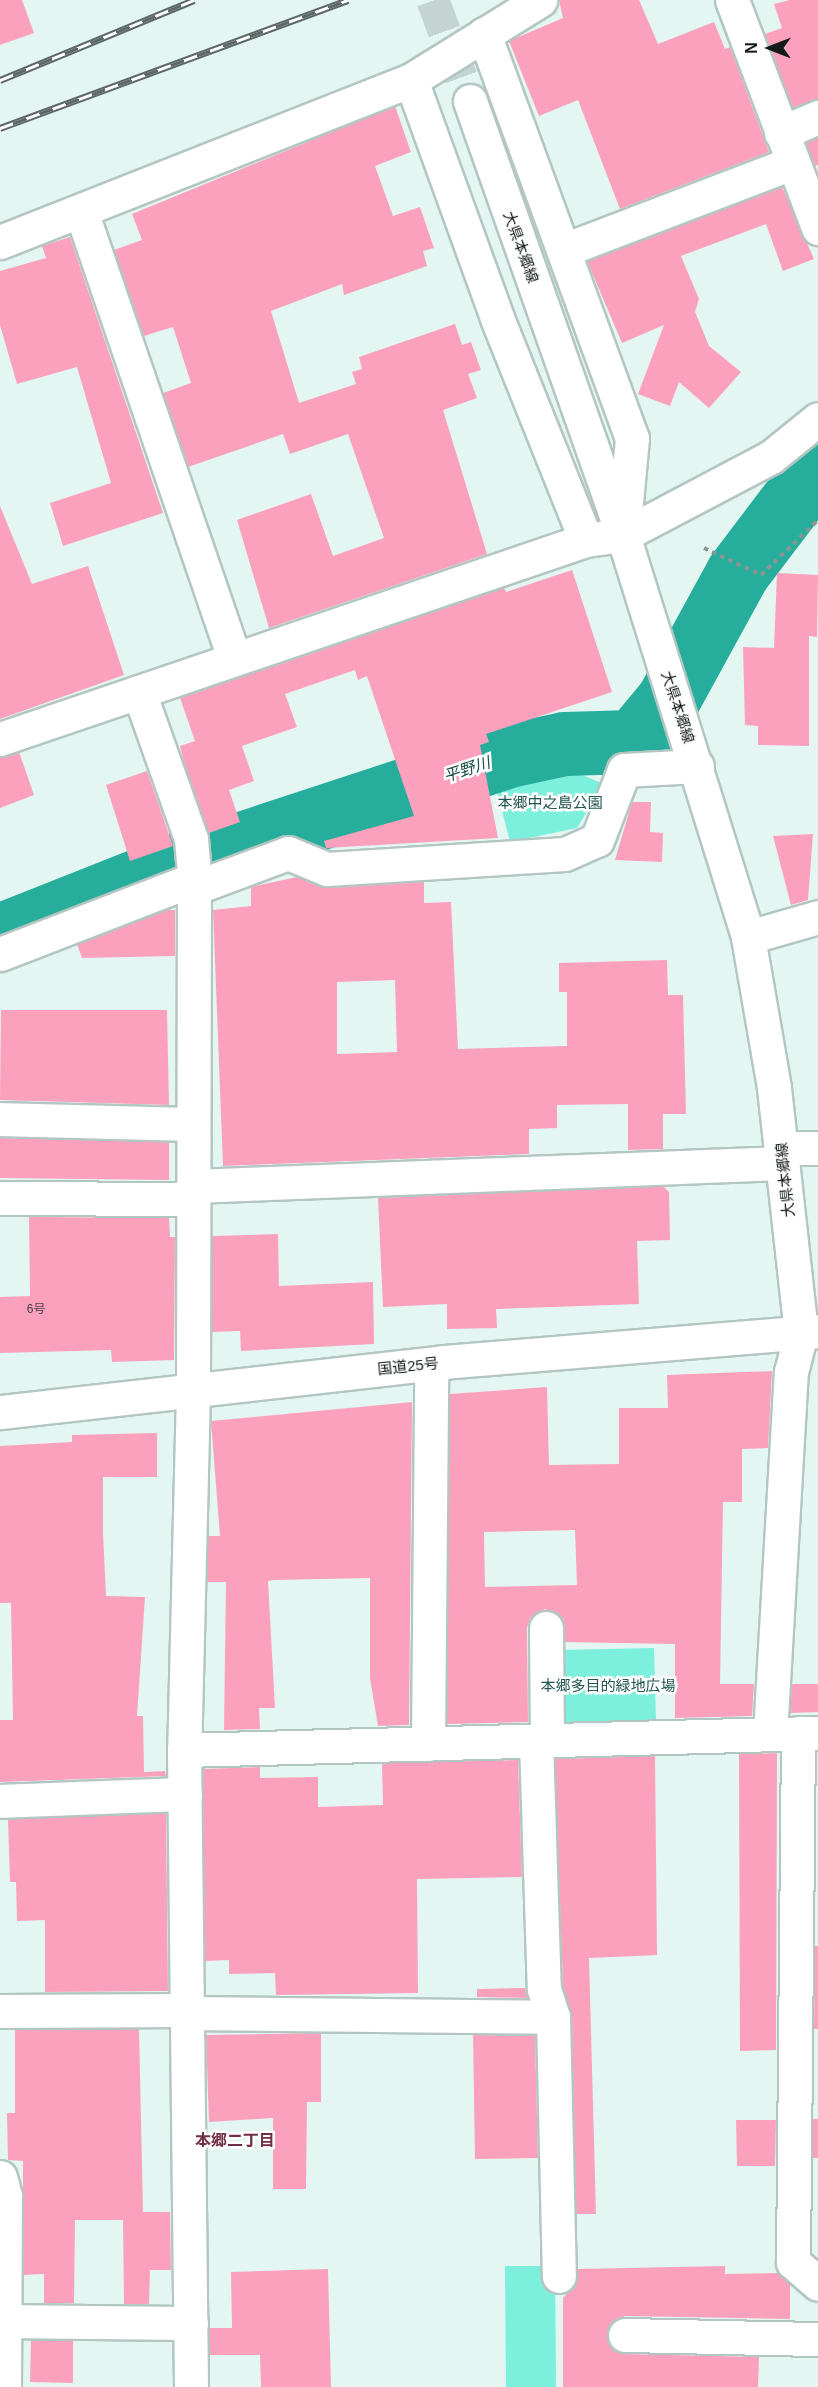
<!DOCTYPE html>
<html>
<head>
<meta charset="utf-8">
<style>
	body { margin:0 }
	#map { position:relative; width:818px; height:2387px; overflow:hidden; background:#e3f6f2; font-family:Helvetica,"Noto Sans JP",sans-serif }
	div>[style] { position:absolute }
	.green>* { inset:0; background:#7cefdd }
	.river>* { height:64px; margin:-32px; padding:0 32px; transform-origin:32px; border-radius:32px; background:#26ad9c }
	.building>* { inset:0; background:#fca1bd }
	.highway-tunnel>* { height:33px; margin-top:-16.5px; transform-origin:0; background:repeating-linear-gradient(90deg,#c4d5d1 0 33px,transparent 0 49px) }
	.path>* { height:4px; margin-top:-2px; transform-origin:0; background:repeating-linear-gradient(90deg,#899694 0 4.5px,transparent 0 9px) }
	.roads { filter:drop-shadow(2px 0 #b3c6c2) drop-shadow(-2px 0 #b3c6c2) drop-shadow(0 2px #b3c6c2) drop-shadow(0 -2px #b3c6c2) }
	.minor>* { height:33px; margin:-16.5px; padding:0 16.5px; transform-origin:16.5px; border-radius:16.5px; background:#fff }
	.highway>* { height:33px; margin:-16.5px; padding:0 16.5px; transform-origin:16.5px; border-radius:16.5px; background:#fff }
	.rail>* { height:7px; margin-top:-3.5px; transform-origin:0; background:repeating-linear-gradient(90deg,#fefefe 0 14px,#5d6866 0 28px); box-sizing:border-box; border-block:2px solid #5d6866 }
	span { translate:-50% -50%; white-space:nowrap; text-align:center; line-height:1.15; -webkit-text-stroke:5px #fefefe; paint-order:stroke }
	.number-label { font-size:12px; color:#4d3c42 }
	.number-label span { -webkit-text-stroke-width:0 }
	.street-label { font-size:15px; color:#131a19 }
	.park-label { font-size:15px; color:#235750 }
	.water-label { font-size:16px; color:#1c5049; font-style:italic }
	.neighbourhood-label { font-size:16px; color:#722e46; font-weight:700 }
	.north { position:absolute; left:740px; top:18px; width:60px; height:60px; -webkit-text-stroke:4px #fefefe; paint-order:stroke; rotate:270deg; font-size:16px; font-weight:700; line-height:24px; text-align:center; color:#131a19 }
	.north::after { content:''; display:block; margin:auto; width:21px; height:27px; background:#131a19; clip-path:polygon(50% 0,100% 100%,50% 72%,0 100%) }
</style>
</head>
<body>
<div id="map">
	<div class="green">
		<div style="clip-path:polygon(565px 768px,604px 784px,577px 828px,510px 842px,495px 783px)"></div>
		<div style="clip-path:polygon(654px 1648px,656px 1721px,562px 1724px,560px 1650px)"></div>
		<div style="clip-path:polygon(505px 2266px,555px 2266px,556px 2387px,506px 2387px)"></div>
	</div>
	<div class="river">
		<div style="left:0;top:936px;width:198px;rotate:-21.6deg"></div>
		<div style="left:184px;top:863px;width:342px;rotate:-18.2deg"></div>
		<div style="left:509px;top:756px;width:57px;rotate:-12.1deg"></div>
		<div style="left:565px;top:744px;width:69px;rotate:-1.7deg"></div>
		<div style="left:634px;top:742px;width:53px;rotate:-50.3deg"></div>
		<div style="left:668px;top:701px;width:146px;rotate:-61.3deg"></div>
		<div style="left:738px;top:573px;width:104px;rotate:-52.8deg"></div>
		<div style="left:801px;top:490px;width:22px;rotate:-39deg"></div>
	</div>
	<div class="building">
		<div style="clip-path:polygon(0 0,22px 0,34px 33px,0 45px)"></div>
		<div style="clip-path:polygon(559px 0,639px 0,658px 44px,714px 22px,725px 49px,730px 47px,769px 152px,620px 209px,578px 100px,539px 116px,509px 41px,563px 18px)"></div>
		<div style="clip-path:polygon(790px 0,818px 0,818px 99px,793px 108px,765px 34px,782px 28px,774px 4px)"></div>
		<div style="clip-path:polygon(395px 106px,411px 152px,375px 166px,393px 216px,420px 207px,434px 248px,423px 251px,427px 266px,344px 295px,342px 284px,271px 311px,299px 403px,356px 384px,352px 372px,362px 369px,359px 357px,455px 324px,462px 345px,471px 342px,481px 370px,468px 374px,477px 398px,443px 410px,487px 554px,269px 628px,237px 520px,311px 494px,333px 556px,384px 538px,348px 434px,290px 454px,283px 434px,188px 467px,163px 393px,191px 383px,173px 327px,144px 336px,114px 250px,142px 240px,132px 214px)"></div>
		<div style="clip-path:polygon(818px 137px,818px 165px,815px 166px,806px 143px)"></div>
		<div style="clip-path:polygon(782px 187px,814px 259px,783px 271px,766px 224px,681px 256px,699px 299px,695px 312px,709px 346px,741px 372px,709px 408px,679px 382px,670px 406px,638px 394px,664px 325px,622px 343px,587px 261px)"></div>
		<div style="clip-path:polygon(70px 237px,163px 513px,63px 546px,50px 503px,111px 483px,77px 367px,17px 384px,0 325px,0 271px,46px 258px,42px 246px)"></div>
		<div style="clip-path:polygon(0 506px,32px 584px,88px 566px,124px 675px,0 719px)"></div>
		<div style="clip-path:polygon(572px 570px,612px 692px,486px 734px,489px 742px,480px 745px,498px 838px,326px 848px,324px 841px,414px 816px,367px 676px,358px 680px,355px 670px,285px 694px,297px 727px,242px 746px,254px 781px,229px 790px,240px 822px,209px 833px,183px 759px,180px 746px,195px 741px,180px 698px,504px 588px,506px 592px)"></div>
		<div style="clip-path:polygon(777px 573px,818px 575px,817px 637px,809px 636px,809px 746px,758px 745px,758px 726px,745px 725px,743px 647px,774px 648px)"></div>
		<div style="clip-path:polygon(19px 752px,34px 795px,0 808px,0 757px)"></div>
		<div style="clip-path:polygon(147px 771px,173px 846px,130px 861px,106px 785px)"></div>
		<div style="clip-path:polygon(632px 802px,651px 802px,650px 832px,663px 833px,662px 862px,615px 860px)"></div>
		<div style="clip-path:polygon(813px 834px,808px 900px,791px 905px,773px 836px)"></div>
		<div style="clip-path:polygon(evenodd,297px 877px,328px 888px,424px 882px,424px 903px,451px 902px,458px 1049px,567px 1046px,567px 992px,559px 992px,559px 963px,667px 960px,668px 995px,683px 995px,686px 1114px,663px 1114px,663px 1149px,628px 1150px,628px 1104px,557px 1105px,557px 1128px,529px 1129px,529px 1154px,223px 1166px,213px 910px,251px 906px,251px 887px,297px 877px,395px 980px,397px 1052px,337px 1054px,337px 982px,395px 980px)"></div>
		<div style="clip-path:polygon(165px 910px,175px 910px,175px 956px,82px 958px,77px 944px)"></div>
		<div style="clip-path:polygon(1px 1010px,167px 1010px,169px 1105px,0 1100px)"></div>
		<div style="clip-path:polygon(0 1138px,169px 1142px,169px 1180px,0 1178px)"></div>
		<div style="clip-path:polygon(663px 1186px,669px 1192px,670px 1240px,637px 1241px,639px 1304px,496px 1309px,497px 1328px,447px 1329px,447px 1304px,383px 1307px,378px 1198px)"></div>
		<div style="clip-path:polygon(29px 1217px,169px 1218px,170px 1237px,175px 1237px,174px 1360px,112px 1362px,111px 1350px,0 1353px,0 1297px,30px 1296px)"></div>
		<div style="clip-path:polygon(278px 1234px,279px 1286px,373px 1282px,374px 1344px,241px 1351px,240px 1331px,212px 1332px,212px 1236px)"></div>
		<div style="clip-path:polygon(evenodd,772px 1371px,768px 1448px,742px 1449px,742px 1502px,723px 1502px,720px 1684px,754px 1684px,752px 1716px,675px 1718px,675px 1644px,565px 1642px,562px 1618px,545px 1609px,530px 1618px,527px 1628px,528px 1722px,447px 1724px,450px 1394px,547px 1387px,549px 1465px,619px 1464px,619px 1408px,668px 1408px,667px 1375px,772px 1371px,575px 1530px,577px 1585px,485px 1587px,484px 1532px,575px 1530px)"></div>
		<div style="clip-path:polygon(412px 1402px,409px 1725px,378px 1726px,370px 1678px,370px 1578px,273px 1580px,268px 1581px,275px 1708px,259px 1708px,260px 1729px,224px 1730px,226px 1582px,207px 1582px,208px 1536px,220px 1536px,211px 1421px)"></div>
		<div style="clip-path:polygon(157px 1433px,157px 1477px,103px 1477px,103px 1533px,106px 1596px,145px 1597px,137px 1716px,143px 1716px,144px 1772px,165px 1771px,166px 1776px,0 1782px,0 1720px,13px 1720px,11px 1603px,0 1603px,0 1446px,72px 1442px,72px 1435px)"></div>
		<div style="clip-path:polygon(792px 1684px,818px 1684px,818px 1712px,790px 1713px)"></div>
		<div style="clip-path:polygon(777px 1753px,776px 2050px,740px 2051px,739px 1754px)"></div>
		<div style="clip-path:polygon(655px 1756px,657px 1955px,589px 1958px,596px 2214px,576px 2214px,572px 2017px,563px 1986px,555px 1759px)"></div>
		<div style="clip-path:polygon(518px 1760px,522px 1877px,417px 1879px,418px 1993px,276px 1995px,275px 1973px,229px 1974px,229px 1960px,205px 1961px,203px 1769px,260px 1767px,260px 1778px,318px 1777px,318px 1807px,383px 1805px,382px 1763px)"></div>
		<div style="clip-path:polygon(166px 1813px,168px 1991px,45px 1992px,45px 1920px,17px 1921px,16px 1882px,10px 1882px,8px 1819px)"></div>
		<div style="clip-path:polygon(815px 1946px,818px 1946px,818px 2029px,814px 2029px)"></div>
		<div style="clip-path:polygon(525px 1988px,527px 1998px,477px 1997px,477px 1989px)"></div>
		<div style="clip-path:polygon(139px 2029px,143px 2212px,170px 2212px,171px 2270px,150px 2270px,149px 2304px,124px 2304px,123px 2220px,75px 2220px,74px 2303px,44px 2303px,44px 2274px,23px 2275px,23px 2161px,8px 2160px,7px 2113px,15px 2113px,15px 2030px)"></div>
		<div style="clip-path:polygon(321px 2033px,321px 2102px,307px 2102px,306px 2189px,273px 2189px,273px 2118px,209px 2122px,206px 2035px)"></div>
		<div style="clip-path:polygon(473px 2035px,535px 2036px,538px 2158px,475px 2159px)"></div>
		<div style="clip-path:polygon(813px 2119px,818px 2119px,818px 2158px,813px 2158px)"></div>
		<div style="clip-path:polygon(736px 2120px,776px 2120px,775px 2166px,737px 2166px)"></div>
		<div style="clip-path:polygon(725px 2266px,725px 2274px,778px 2273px,790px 2284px,790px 2319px,625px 2316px,609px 2326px,608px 2343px,625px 2354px,759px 2357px,758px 2387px,563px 2387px,563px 2298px,576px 2284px,578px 2269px)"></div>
		<div style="clip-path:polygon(328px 2269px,331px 2387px,261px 2387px,260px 2355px,209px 2355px,209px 2328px,232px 2328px,231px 2272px)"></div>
		<div style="clip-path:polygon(31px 2340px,73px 2341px,73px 2383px,30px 2382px)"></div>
	</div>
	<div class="highway-tunnel">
		<div style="left:433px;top:0;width:108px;rotate:69.9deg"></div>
	</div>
	<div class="path">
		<div style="left:704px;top:548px;width:63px;rotate:25.3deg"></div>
		<div style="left:761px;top:575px;width:79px;rotate:-44deg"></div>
	</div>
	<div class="roads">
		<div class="minor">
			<div style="left:732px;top:0;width:244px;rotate:69.3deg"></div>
			<div style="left:484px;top:34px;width:430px;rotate:69.9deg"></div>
			<div style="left:632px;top:438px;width:97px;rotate:95.3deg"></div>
			<div style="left:411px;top:80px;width:253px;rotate:70.1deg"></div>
			<div style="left:497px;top:318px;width:239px;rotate:68.2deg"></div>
			<div style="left:781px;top:133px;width:40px;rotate:-23.4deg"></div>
			<div style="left:81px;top:211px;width:472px;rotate:71.1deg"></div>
			<div style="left:0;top:242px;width:442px;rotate:-21.5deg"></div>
			<div style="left:411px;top:80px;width:152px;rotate:-31.8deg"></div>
			<div style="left:564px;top:250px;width:244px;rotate:-20.9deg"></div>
			<div style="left:139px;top:692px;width:156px;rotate:70.5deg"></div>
			<div style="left:191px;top:839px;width:33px;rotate:85deg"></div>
			<div style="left:194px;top:872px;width:519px;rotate:90.11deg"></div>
			<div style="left:193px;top:1391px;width:359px;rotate:91.4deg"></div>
			<div style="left:184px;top:1750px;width:637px;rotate:89.37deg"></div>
			<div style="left:0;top:739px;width:619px;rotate:-18.76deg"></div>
			<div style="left:586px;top:540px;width:37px;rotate:-8deg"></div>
			<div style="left:623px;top:535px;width:167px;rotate:-27.8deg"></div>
			<div style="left:771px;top:457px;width:60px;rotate:-39deg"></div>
			<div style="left:194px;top:888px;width:100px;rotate:-20.4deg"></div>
			<div style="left:288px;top:853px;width:42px;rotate:22.3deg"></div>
			<div style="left:327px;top:869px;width:238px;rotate:-3.6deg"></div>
			<div style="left:565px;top:854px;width:35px;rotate:-24deg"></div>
			<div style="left:597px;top:840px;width:75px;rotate:-68.9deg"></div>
			<div style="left:624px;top:770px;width:73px;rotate:-3.1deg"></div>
			<div style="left:748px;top:937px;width:73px;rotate:-15.9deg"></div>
			<div style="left:0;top:954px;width:208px;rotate:-21.1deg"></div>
			<div style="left:0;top:1119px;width:193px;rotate:1.5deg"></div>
			<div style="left:781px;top:1148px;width:37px"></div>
			<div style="left:193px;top:1186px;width:590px;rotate:-2.23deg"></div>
			<div style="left:0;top:1198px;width:193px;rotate:0.3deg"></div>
			<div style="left:546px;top:1628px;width:112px;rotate:89.5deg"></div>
			<div style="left:798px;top:1733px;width:529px;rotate:90.54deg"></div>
			<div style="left:793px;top:2262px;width:33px;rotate:41deg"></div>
			<div style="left:770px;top:1734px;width:363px;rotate:-86.7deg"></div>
			<div style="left:791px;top:1372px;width:40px;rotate:-75.6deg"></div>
			<div style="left:536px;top:1741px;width:248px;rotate:88.2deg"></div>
			<div style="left:544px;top:1989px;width:29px;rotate:72deg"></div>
			<div style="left:553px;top:2017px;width:259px;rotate:88.7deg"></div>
			<div style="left:428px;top:1744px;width:380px;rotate:-89.5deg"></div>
			<div style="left:184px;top:1750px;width:634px;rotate:-1.54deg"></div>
			<div style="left:0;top:1801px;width:185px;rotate:-2.2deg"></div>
			<div style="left:0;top:2011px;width:188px;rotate:-0.3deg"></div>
			<div style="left:188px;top:2013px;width:365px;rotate:0.6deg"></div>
			<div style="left:0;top:2177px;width:20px;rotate:75deg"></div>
			<div style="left:5px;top:2196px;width:191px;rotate:90.3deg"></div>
			<div style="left:0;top:2321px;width:191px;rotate:0.6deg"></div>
			<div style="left:625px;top:2335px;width:193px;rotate:1.2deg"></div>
		</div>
		<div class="highway">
			<div style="left:470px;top:101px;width:460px;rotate:70.6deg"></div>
			<div style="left:623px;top:535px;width:421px;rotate:72.7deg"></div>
			<div style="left:748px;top:937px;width:153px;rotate:80.2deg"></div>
			<div style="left:774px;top:1088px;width:246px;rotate:83.7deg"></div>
			<div style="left:0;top:1412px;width:446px;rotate:-6.4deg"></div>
			<div style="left:443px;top:1362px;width:376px;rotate:-4.7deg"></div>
		</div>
	</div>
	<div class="rail">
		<div style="left:0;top:80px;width:210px;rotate:-22.4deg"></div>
		<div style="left:0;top:128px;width:371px;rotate:-20.2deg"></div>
	</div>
	<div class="number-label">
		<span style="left:36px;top:1310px">6号</span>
	</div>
	<div class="street-label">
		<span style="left:521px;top:247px;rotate:70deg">大県本郷線</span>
		<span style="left:678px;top:707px;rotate:72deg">大県本郷線</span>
		<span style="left:785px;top:1180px;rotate:-96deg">大県本郷線</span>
		<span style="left:408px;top:1366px;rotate:-6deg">国道25号</span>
	</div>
	<div class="park-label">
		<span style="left:550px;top:803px">本郷中之島公園</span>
		<span style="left:608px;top:1686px">本郷多目的緑地広場</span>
	</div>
	<div class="water-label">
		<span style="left:467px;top:770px;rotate:-18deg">平野川</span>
	</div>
	<div class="neighbourhood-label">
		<span style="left:235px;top:2141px">本郷二丁目</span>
	</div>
	<div class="north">N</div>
</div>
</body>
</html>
